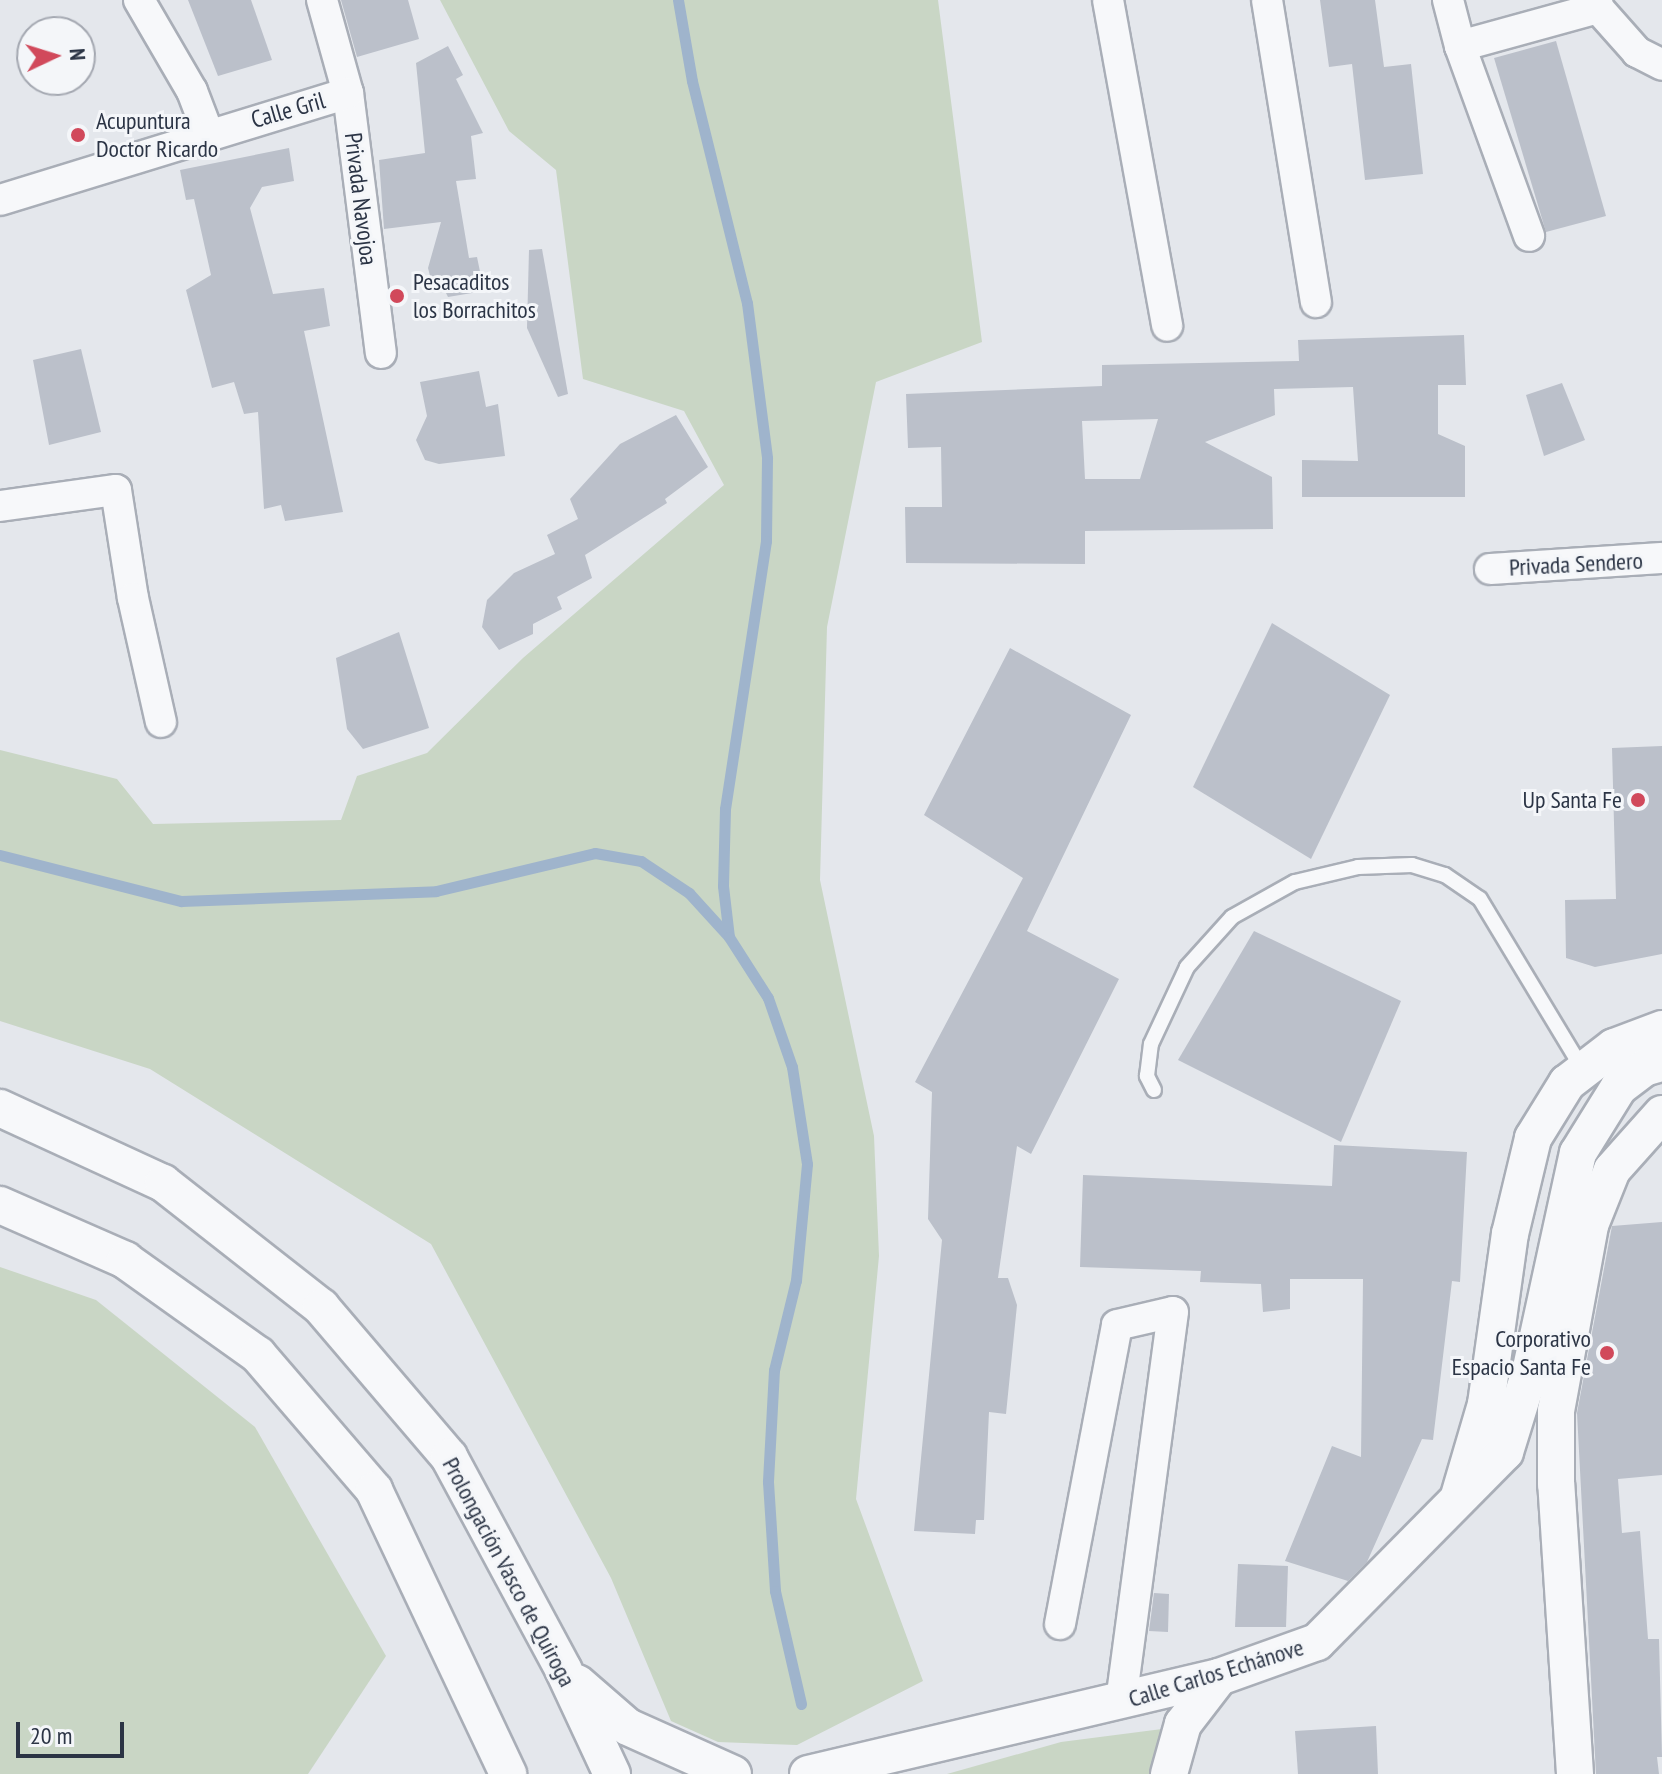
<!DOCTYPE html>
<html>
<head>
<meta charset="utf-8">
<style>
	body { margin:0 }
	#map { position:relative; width:1662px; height:1774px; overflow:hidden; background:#e4e7ec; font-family:"PT Sans Narrow",sans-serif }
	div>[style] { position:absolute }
	.green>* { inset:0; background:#c9d6c5 }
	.stream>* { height:11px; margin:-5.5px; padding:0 5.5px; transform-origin:5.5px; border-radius:5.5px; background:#9fb4cc }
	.building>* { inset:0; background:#bbc0ca }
	.roads { filter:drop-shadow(2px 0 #a9aeb7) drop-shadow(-2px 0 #a9aeb7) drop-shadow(0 2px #a9aeb7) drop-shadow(0 -2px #a9aeb7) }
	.service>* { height:14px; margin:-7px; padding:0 7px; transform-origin:7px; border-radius:7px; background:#f7f8fa }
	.minor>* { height:30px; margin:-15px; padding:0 15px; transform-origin:15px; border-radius:15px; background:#f7f8fa }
	.tertiary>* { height:36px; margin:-18px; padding:0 18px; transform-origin:18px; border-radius:18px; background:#f7f8fa }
	.dots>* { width:22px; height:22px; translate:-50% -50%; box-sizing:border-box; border:4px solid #f4f6f9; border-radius:50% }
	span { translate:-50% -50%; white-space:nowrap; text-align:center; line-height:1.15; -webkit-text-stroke:6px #f4f6f9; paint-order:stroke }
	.street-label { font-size:24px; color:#2b3445 }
	.poi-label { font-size:24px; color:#2b3445 }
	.left { translate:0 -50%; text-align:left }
	.right { translate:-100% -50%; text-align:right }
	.north { position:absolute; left:16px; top:16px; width:80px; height:80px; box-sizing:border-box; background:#f4f6f9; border:2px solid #a4a8b1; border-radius:50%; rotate:86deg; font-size:22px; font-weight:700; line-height:32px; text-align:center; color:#2b3445 }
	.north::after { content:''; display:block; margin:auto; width:28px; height:36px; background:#d1495b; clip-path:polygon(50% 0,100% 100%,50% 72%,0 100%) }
	.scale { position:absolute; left:16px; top:1722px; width:108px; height:36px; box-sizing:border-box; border:4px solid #2b3445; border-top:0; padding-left:10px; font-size:24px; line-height:28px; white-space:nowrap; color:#2b3445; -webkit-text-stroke:6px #f4f6f9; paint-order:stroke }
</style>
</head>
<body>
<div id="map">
	<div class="green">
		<div style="clip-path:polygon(440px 0,938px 0,982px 342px,876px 382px,827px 627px,820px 880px,874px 1136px,879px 1256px,856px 1499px,923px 1681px,797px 1745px,718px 1742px,671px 1721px,611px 1578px,431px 1244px,150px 1069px,0 1021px,0 750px,117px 779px,153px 824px,341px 820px,357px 776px,427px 753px,523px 658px,724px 485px,684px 411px,583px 379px,556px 170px,509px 131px)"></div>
		<div style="clip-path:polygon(0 1267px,96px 1300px,255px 1427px,386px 1656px,308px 1774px,0 1774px)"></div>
		<div style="clip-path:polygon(1162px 1729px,1162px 1774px,947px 1774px,1061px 1742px)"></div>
	</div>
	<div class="stream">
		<div style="left:678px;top:0;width:82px;rotate:80.2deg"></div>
		<div style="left:692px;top:81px;width:229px;rotate:76.1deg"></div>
		<div style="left:747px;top:303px;width:156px;rotate:82.6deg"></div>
		<div style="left:767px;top:458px;width:83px;rotate:90.7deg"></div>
		<div style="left:766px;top:541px;width:271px;rotate:98.7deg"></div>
		<div style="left:725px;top:809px;width:77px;rotate:91.5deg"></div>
		<div style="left:723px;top:886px;width:51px;rotate:83.3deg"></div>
		<div style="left:0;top:855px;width:187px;rotate:14.3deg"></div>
		<div style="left:181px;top:901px;width:255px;rotate:-2.2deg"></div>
		<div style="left:436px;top:891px;width:163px;rotate:-13.4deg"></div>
		<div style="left:595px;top:853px;width:47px;rotate:9.9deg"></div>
		<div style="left:641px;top:861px;width:58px;rotate:33.7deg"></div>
		<div style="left:689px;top:893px;width:59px;rotate:47.7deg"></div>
		<div style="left:729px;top:937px;width:72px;rotate:57.4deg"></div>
		<div style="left:768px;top:998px;width:73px;rotate:70.8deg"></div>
		<div style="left:792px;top:1067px;width:98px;rotate:81.2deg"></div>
		<div style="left:807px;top:1164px;width:117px;rotate:95.4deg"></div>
		<div style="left:796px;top:1280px;width:93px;rotate:103.7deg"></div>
		<div style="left:774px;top:1370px;width:112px;rotate:93.1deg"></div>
		<div style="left:768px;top:1482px;width:109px;rotate:86.3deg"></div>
		<div style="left:775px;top:1591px;width:116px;rotate:77deg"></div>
	</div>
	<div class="building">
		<div style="clip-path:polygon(188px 0,251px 0,272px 60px,218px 76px)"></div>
		<div style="clip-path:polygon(341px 0,408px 0,419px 39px,357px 57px)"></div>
		<div style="clip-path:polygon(1320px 0,1375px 0,1384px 67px,1411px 64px,1423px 174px,1365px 180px,1352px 64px,1329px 67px)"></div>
		<div style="clip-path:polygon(1556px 41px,1606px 216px,1546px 232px,1494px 58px)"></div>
		<div style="clip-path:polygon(448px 46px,463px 75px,456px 79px,483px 133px,471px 136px,476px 179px,456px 181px,469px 258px,477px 257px,484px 291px,448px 297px,440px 281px,431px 280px,428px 268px,441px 222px,384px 229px,379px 160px,425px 153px,416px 63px)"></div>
		<div style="clip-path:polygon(289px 148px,294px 181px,262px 187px,250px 208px,273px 294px,324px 288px,330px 326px,304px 331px,343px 512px,285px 521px,281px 505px,264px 509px,258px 412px,244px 414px,234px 382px,212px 388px,186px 290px,211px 275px,194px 199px,186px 200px,180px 170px)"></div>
		<div style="clip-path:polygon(542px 249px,568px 394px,558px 397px,527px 328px,529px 250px)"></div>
		<div style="clip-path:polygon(evenodd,1464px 335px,1466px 385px,1438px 385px,1438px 434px,1465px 446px,1465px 497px,1302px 497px,1302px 460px,1358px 461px,1353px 387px,1274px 389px,1275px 415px,1205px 442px,1272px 477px,1273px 529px,1085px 531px,1085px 564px,906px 563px,905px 507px,942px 507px,941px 447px,908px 448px,906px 394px,1102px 386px,1102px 365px,1299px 361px,1298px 340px,1464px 335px,1158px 419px,1140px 479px,1085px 479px,1082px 421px,1158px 419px)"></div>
		<div style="clip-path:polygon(81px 349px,101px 432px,49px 445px,33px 360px)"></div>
		<div style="clip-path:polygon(479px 371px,486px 407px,498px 404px,505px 456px,439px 464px,425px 460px,416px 440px,427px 416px,420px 382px)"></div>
		<div style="clip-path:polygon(1562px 383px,1585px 440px,1544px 456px,1526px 395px)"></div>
		<div style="clip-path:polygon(676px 415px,708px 467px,665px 499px,667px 503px,585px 555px,592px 578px,557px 597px,562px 609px,533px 624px,533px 634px,499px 650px,482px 627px,487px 600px,514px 573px,555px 554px,547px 535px,578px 519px,570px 499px,620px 444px)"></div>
		<div style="clip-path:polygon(1272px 623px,1390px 695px,1311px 859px,1193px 787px)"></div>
		<div style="clip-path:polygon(399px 632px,429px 728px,363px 749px,347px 729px,336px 658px)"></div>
		<div style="clip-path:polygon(1010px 648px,1131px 715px,1027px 931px,1119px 979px,1031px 1154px,1017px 1146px,998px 1278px,1008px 1278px,1017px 1305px,1006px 1414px,989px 1412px,984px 1520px,976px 1520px,975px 1534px,914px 1531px,942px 1240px,928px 1219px,932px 1092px,915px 1082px,1023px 878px,924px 815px)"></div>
		<div style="clip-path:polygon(1662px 746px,1662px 954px,1595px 967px,1566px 958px,1565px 900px,1616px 899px,1612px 748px)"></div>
		<div style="clip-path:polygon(1254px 931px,1401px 1001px,1341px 1142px,1178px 1060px)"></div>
		<div style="clip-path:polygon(1334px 1145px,1467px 1152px,1460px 1282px,1452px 1281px,1433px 1440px,1422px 1439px,1367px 1562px,1348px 1581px,1285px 1561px,1332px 1446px,1361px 1457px,1363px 1279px,1290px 1279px,1290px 1309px,1263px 1312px,1261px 1284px,1200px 1282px,1201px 1271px,1080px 1267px,1083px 1175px,1332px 1186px)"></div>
		<div style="clip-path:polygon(1662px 1222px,1662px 1475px,1618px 1479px,1622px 1533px,1640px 1531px,1648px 1639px,1659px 1639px,1662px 1757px,1657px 1757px,1659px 1774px,1596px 1774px,1577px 1413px,1612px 1226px)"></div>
		<div style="clip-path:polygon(1238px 1564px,1288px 1566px,1286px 1627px,1235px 1627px)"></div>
		<div style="clip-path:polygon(1154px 1593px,1169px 1594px,1168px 1632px,1149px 1631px)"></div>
		<div style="clip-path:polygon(1376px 1726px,1378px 1774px,1298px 1774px,1295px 1731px)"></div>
	</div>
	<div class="roads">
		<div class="service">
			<div style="left:1154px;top:1090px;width:16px;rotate:-117deg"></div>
			<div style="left:1147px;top:1076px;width:32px;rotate:-83deg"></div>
			<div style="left:1151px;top:1044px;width:85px;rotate:-64.9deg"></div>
			<div style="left:1187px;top:967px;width:67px;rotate:-48deg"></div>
			<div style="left:1232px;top:917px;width:72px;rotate:-29.1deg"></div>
			<div style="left:1295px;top:882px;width:65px;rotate:-13.4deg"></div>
			<div style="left:1358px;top:867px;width:54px;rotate:-2.1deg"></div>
			<div style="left:1412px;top:865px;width:34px;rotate:17deg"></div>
			<div style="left:1445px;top:875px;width:42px;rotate:34.4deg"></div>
			<div style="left:1480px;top:899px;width:200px;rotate:58.9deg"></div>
		</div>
		<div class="minor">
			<div style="left:139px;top:0;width:105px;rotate:59.8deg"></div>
			<div style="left:192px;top:91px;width:45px;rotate:69.1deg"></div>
			<div style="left:322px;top:0;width:97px;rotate:74.4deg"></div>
			<div style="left:348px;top:93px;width:262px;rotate:82.8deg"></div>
			<div style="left:1108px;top:0;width:331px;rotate:79.7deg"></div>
			<div style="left:1267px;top:0;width:306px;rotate:80.8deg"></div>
			<div style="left:1448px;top:0;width:48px;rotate:75.4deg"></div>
			<div style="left:1460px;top:46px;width:202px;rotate:70deg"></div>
			<div style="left:1597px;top:0;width:8px;rotate:83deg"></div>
			<div style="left:1598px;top:8px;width:59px;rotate:48.4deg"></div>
			<div style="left:1637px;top:52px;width:28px;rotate:27deg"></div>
			<div style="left:1460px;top:46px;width:143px;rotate:-15.4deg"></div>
			<div style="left:0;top:200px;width:364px;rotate:-17.1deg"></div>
			<div style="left:0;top:506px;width:117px;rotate:-7.9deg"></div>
			<div style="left:116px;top:490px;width:109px;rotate:81.1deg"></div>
			<div style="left:133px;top:598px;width:127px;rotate:77.3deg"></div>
			<div style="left:1490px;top:569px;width:172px;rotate:-3.7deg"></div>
			<div style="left:1060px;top:1624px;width:304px;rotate:-79.2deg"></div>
			<div style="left:1117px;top:1325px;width:57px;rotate:-13.1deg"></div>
			<div style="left:1173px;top:1312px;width:393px;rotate:97.6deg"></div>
		</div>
		<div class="tertiary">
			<div style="left:0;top:1108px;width:179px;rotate:24.7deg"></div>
			<div style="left:163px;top:1183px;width:201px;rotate:38.1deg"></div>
			<div style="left:321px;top:1307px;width:197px;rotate:49.5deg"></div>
			<div style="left:449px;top:1457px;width:241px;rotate:61.7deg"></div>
			<div style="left:563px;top:1669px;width:116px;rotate:65deg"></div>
			<div style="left:0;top:1205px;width:137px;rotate:23.7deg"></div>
			<div style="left:125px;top:1260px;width:163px;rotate:35.5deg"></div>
			<div style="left:258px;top:1355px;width:178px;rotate:49.3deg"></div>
			<div style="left:374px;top:1490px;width:314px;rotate:64.7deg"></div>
			<div style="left:1459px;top:1496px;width:96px;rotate:-73.6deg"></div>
			<div style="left:1486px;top:1404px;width:172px;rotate:-82deg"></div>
			<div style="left:1510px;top:1234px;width:99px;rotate:-76.5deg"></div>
			<div style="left:1533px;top:1138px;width:65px;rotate:-58.3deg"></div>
			<div style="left:1567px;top:1083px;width:59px;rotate:-37.5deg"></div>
			<div style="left:1614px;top:1047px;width:51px;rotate:-20.6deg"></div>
			<div style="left:577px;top:1683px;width:67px;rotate:40.8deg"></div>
			<div style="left:628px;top:1727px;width:115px;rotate:24.1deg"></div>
			<div style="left:808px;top:1774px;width:422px;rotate:-13.3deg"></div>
			<div style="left:1219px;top:1677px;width:104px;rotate:-19.7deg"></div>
			<div style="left:1317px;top:1642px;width:267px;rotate:-45.3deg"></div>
			<div style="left:1505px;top:1452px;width:88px;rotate:-72.8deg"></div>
			<div style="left:1531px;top:1368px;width:220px;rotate:-77.7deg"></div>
			<div style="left:1578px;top:1153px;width:78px;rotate:-58.2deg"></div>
			<div style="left:1619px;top:1087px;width:31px;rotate:-37deg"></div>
			<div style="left:1644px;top:1068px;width:19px;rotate:-16deg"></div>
			<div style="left:1169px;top:1774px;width:52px;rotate:-74.4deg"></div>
			<div style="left:1183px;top:1724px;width:59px;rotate:-52.5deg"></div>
			<div style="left:1575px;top:1774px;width:291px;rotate:-93.7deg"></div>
			<div style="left:1556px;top:1484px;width:73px;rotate:-90deg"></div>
			<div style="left:1556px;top:1411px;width:189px;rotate:-79.6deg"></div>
			<div style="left:1590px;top:1225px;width:59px;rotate:-68.2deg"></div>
			<div style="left:1612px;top:1170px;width:75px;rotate:-48.2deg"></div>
		</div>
	</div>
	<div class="dots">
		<div style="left:78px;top:135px;background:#d1495b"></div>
		<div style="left:397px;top:296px;background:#d1495b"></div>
		<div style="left:1638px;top:800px;background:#d1495b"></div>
		<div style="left:1607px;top:1353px;background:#d1495b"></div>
	</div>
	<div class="street-label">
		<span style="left:288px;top:110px;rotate:-16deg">Calle Gril</span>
		<span style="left:361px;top:199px;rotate:83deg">Privada Navojoa</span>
		<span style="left:1576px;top:564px;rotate:-3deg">Privada Sendero</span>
		<span style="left:509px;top:1572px;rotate:62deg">Prolongación Vasco de Quiroga</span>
		<span style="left:1216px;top:1673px;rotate:-17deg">Calle Carlos Echánove</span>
	</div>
	<div class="poi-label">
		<span class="left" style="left:96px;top:135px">Acupuntura<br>Doctor Ricardo</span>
		<span class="left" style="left:413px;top:296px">Pesacaditos<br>los Borrachitos</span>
		<span class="right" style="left:1622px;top:800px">Up Santa Fe</span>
		<span class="right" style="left:1591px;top:1353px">Corporativo<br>Espacio Santa Fe</span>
	</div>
	<div class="north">N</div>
	<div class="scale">20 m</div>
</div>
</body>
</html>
